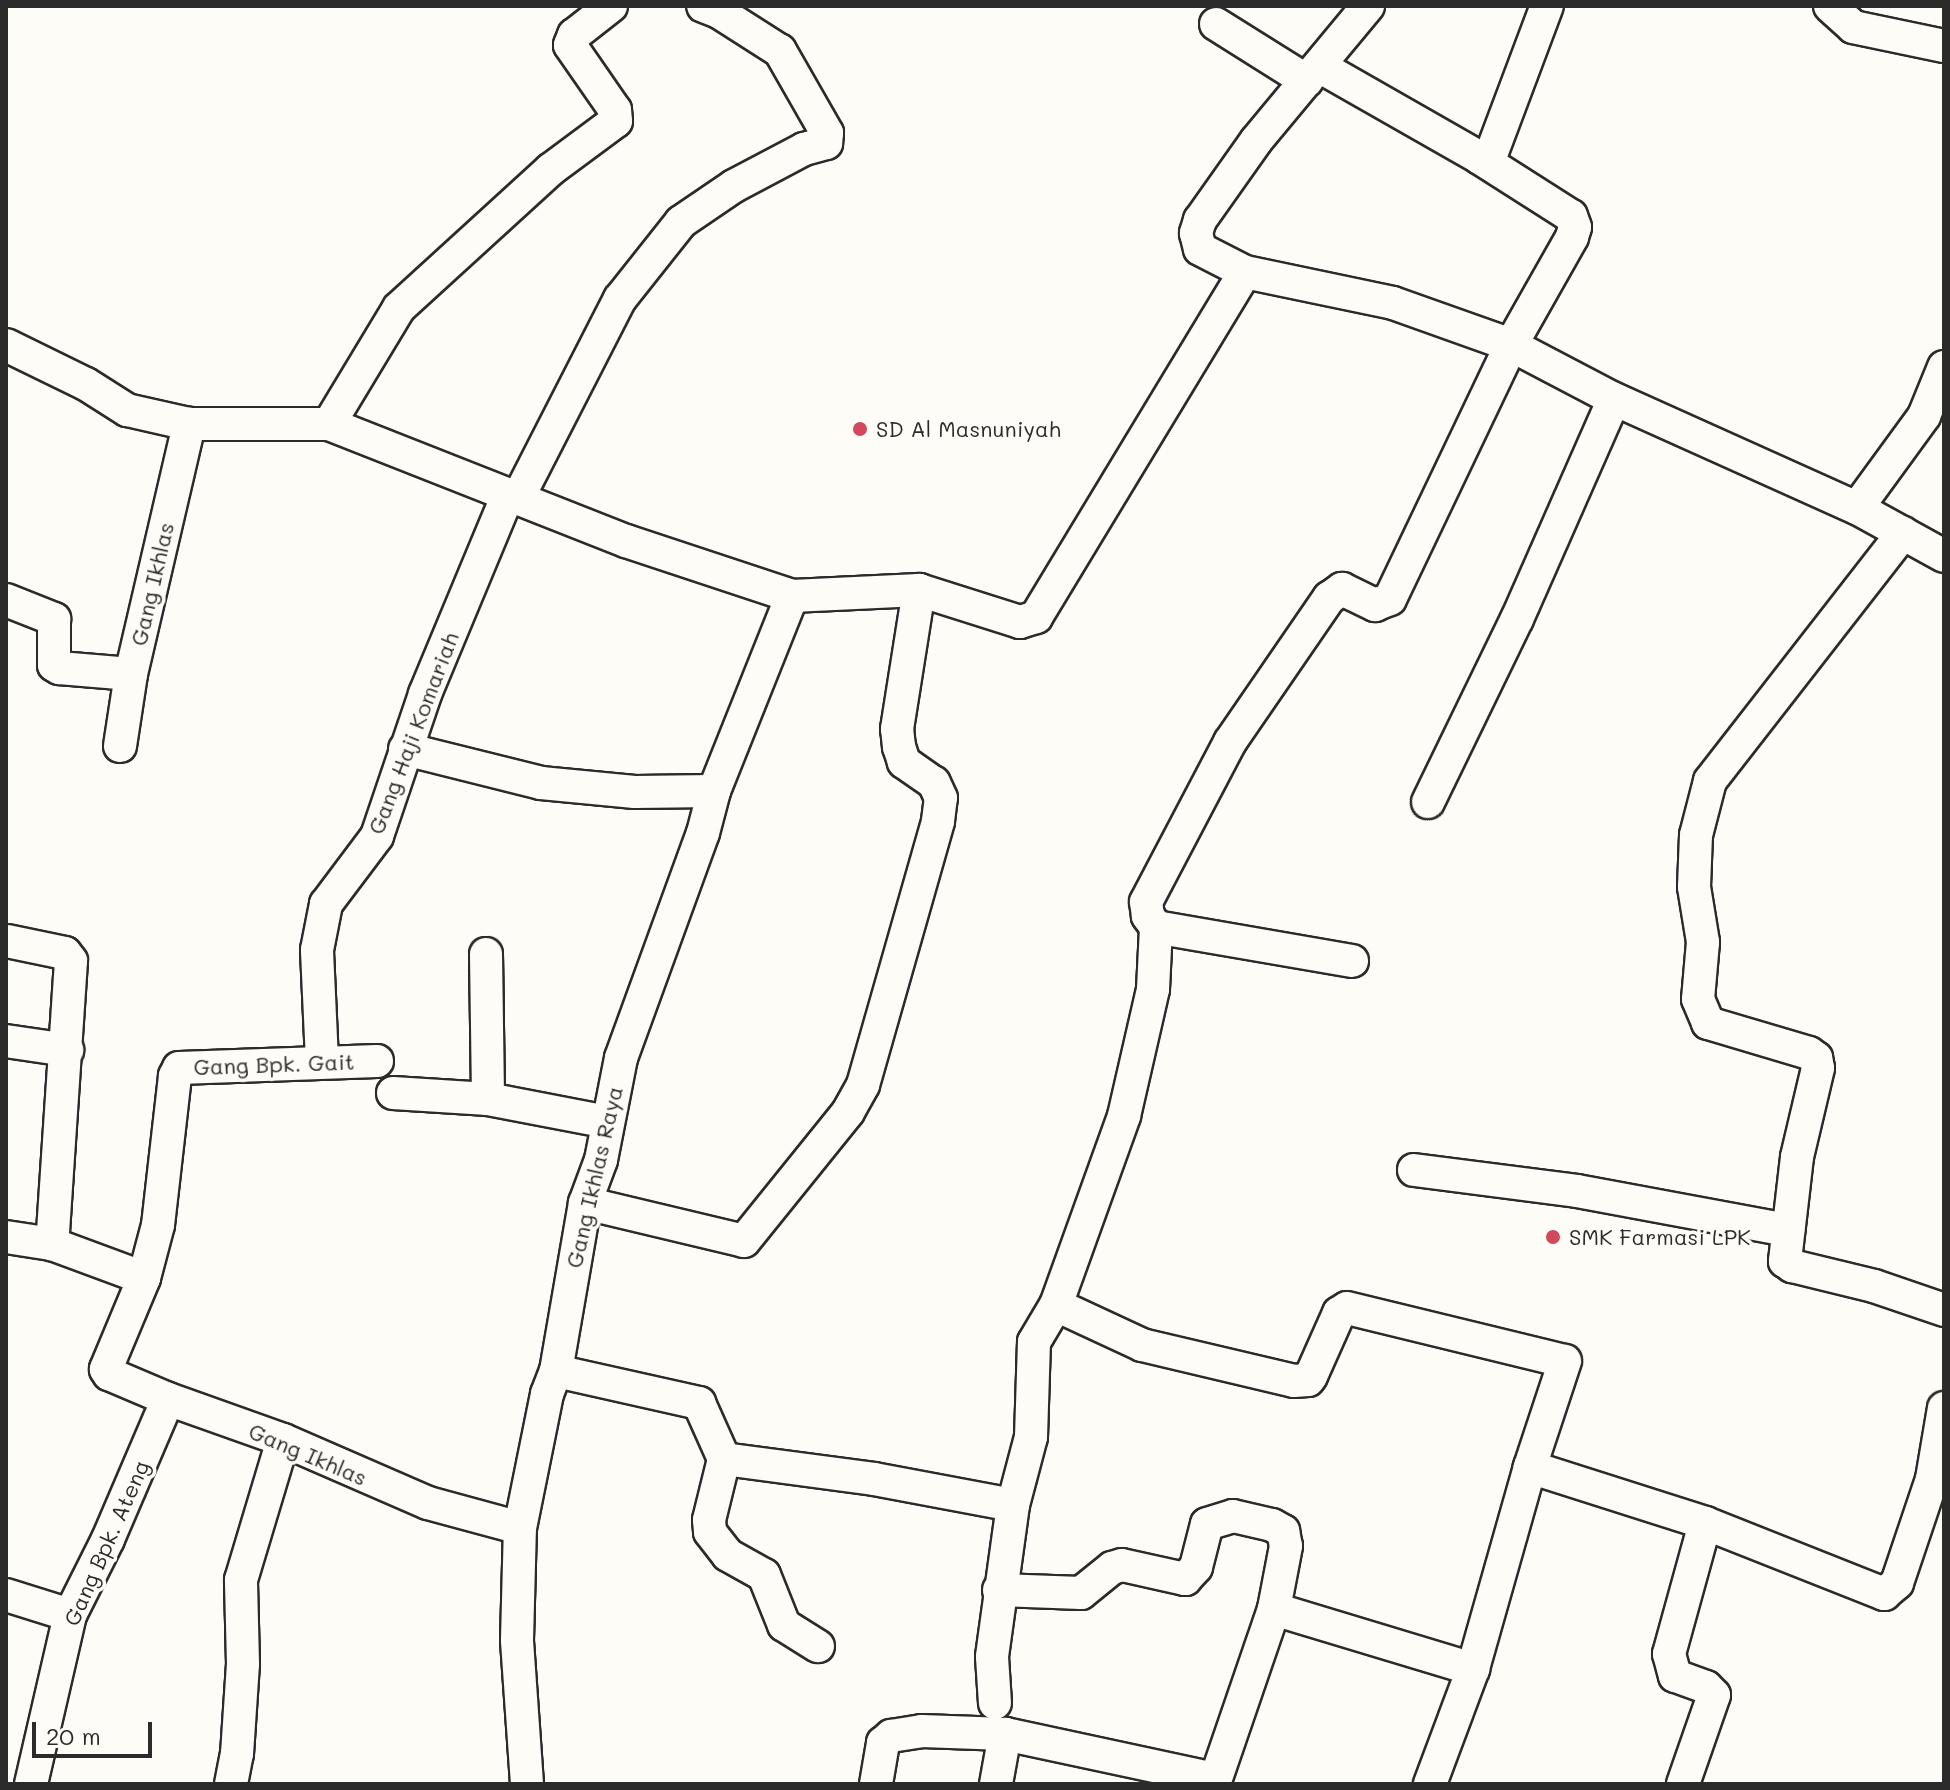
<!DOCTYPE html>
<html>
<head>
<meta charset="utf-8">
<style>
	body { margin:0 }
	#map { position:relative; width:1950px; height:1790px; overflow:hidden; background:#fdfcf7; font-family:Mali,sans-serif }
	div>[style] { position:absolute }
	.roads { filter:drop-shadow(2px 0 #2b2b2b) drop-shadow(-2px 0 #2b2b2b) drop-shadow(0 2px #2b2b2b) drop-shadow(0 -2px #2b2b2b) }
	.minor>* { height:32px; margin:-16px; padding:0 16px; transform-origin:16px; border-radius:16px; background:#fdfcf7 }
	.dots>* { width:22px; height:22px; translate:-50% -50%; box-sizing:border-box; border:4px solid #fdfcf7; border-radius:50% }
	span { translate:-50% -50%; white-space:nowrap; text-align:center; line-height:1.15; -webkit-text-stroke:7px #fdfcf7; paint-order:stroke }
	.poi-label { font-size:22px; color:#2b2b2b }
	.left { translate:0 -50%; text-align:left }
	.street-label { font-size:22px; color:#2b2b2b }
	.frame { position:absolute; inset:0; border:8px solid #2b2b2b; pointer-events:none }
	.scale { position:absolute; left:32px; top:1722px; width:120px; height:36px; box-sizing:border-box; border:4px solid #2b2b2b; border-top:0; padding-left:10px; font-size:24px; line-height:28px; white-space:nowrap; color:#2b2b2b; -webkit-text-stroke:6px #fdfcf7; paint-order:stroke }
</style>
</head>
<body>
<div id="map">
	<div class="roads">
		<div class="minor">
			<div style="left:1368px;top:6px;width:175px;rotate:129.7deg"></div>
			<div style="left:1256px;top:141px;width:97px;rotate:125.3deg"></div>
			<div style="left:1200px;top:220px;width:14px;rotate:107deg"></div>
			<div style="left:1196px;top:233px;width:16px;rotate:76deg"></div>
			<div style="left:1200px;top:249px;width:51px;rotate:27.1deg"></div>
			<div style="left:1245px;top:272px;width:151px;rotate:11.8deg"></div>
			<div style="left:1393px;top:303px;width:125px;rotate:19.6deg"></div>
			<div style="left:1511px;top:345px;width:116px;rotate:27.7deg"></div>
			<div style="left:1614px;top:399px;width:266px;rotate:24.2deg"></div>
			<div style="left:1857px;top:508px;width:99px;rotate:28.9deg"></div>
			<div style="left:1830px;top:6px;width:31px;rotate:42deg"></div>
			<div style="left:1853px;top:27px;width:93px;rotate:11.8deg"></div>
			<div style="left:1216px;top:24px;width:107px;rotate:32.1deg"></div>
			<div style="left:1319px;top:66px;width:185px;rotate:29.7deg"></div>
			<div style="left:1480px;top:158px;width:13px;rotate:-27deg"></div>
			<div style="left:1492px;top:152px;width:156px;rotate:-69.4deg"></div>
			<div style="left:6px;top:345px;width:89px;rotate:26deg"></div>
			<div style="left:86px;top:384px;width:49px;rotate:32.4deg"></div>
			<div style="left:127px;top:410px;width:64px;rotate:12.7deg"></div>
			<div style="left:189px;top:424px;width:140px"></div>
			<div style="left:329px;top:424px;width:319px;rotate:21.5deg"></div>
			<div style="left:626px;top:541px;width:175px;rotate:18.3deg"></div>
			<div style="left:792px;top:596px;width:127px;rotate:-2.7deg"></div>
			<div style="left:919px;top:590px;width:106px;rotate:17.6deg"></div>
			<div style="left:1020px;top:622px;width:17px;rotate:-17deg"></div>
			<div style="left:1036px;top:617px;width:403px;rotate:-58.8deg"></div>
			<div style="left:329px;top:424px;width:135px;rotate:-58.9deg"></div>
			<div style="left:399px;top:308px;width:205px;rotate:-42.4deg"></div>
			<div style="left:550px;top:170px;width:82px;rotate:-36.6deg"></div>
			<div style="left:616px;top:121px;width:11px;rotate:-95deg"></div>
			<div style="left:615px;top:110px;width:79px;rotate:-124.7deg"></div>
			<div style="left:570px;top:45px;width:11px;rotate:-68deg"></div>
			<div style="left:574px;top:35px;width:47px;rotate:-38.1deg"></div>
			<div style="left:518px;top:498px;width:224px;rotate:-62.9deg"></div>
			<div style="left:620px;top:299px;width:98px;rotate:-51.6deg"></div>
			<div style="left:681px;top:222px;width:64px;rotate:-34.2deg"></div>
			<div style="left:734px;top:186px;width:79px;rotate:-27.9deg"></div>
			<div style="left:804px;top:149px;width:23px;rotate:-15deg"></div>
			<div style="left:826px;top:143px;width:10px;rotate:-84deg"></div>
			<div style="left:827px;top:133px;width:95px;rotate:-119.8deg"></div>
			<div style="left:780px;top:51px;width:72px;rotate:-147.4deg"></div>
			<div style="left:719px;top:12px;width:17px;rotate:-159deg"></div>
			<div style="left:1857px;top:508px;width:114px;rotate:-53.9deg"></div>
			<div style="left:1924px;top:416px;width:53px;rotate:-67.8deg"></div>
			<div style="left:1903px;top:533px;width:314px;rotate:127.9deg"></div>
			<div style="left:1710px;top:781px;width:56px;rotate:104.5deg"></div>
			<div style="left:1696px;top:835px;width:52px;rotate:92.2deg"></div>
			<div style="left:1694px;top:887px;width:56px;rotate:80.7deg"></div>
			<div style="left:1703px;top:942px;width:57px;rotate:95deg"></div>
			<div style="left:1698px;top:999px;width:26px;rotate:67deg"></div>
			<div style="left:1708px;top:1023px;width:105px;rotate:16.5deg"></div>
			<div style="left:1809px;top:1053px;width:9px;rotate:36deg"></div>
			<div style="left:1816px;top:1058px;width:10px;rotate:79deg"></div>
			<div style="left:1818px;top:1068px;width:91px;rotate:103.3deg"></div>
			<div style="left:1797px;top:1157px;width:105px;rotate:96.6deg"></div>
			<div style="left:1785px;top:1261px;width:9px;rotate:36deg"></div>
			<div style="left:1792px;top:1266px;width:84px;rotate:13.7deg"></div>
			<div style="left:1874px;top:1286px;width:74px;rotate:18.9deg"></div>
			<div style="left:6px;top:600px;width:52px;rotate:21.6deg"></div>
			<div style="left:54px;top:619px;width:46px;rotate:90deg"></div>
			<div style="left:54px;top:665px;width:6px;rotate:31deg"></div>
			<div style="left:59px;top:668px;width:72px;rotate:4.8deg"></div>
			<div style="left:120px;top:746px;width:73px;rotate:-81.3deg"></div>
			<div style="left:131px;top:674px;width:257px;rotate:-76.9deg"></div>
			<div style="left:405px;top:749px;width:140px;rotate:14deg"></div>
			<div style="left:541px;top:783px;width:94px;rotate:5.5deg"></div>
			<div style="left:635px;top:792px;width:79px;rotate:-0.7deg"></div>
			<div style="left:1428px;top:802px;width:203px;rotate:-64.1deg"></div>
			<div style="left:1517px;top:619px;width:240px;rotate:-66.2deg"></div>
			<div style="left:7px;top:941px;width:59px;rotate:11.7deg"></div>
			<div style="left:65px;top:953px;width:10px;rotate:53deg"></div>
			<div style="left:71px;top:961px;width:284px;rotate:93.8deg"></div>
			<div style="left:486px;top:954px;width:145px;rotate:89.2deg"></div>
			<div style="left:1352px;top:961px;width:199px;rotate:-170.2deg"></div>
			<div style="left:1156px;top:927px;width:14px;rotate:-126deg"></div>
			<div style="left:1148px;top:916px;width:14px;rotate:-98deg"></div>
			<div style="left:1146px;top:902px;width:181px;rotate:-62.3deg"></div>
			<div style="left:1230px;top:742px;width:175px;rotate:-55.5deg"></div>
			<div style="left:1329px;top:598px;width:16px;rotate:-35deg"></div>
			<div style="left:1342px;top:589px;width:37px;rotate:26deg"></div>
			<div style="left:1375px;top:605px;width:16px;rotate:-22deg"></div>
			<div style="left:1390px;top:599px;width:281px;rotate:-64.5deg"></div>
			<div style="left:1511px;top:345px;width:124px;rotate:-60.5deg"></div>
			<div style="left:1572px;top:237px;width:10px;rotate:-73deg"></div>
			<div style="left:1575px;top:227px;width:12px;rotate:-110deg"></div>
			<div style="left:1571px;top:216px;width:108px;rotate:-147.5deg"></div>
			<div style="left:6px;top:1041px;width:62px;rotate:8.4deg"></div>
			<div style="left:322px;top:1061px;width:111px;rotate:-92.6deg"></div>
			<div style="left:317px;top:950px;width:47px;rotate:-78.9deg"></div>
			<div style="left:326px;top:904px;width:85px;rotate:-53.1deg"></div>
			<div style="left:377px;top:836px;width:150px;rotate:-71.3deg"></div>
			<div style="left:425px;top:694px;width:216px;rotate:-67.4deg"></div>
			<div style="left:377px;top:1061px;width:198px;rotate:178deg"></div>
			<div style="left:179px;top:1068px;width:9px;rotate:117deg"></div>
			<div style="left:175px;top:1076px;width:150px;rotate:96.5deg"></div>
			<div style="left:158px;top:1225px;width:55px;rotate:104.8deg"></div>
			<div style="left:144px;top:1278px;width:99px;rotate:112.7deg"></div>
			<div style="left:106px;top:1369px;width:6px;rotate:59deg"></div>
			<div style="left:109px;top:1374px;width:64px;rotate:23deg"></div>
			<div style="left:168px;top:1399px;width:122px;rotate:19.6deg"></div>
			<div style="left:283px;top:1440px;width:158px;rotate:23.5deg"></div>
			<div style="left:428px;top:1503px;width:95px;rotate:15.2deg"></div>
			<div style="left:393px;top:1093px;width:95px;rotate:3.6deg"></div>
			<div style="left:488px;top:1099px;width:121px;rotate:10.9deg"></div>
			<div style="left:1414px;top:1170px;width:164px;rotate:7.3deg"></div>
			<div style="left:1577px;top:1191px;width:215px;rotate:10.5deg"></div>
			<div style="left:585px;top:1203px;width:163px;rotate:13.4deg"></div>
			<div style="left:744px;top:1241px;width:166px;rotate:-51.1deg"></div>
			<div style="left:848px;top:1112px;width:31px;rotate:-61deg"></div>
			<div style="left:863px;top:1085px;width:274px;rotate:-74.1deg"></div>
			<div style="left:938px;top:821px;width:23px;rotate:-83deg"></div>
			<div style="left:941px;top:798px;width:17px;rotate:-115deg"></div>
			<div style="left:934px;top:783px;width:37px;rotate:-145deg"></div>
			<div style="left:904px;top:762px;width:16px;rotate:-108deg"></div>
			<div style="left:899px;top:747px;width:18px;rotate:-96deg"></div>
			<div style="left:897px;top:729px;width:141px;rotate:-81deg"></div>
			<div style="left:6px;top:1237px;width:47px;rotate:8.7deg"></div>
			<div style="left:52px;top:1244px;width:98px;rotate:20.3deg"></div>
			<div style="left:1056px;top:1305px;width:95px;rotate:24.9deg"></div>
			<div style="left:1142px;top:1345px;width:156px;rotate:13.3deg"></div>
			<div style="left:1294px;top:1381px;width:14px;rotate:-4deg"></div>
			<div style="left:1308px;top:1380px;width:5px;rotate:-53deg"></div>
			<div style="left:1311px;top:1376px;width:69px;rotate:-66deg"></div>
			<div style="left:1339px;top:1313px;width:9px;rotate:-32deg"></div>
			<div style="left:1347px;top:1308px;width:224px;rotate:13.7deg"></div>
			<div style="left:1565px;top:1361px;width:112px;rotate:108.3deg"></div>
			<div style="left:1530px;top:1467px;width:210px;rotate:105.8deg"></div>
			<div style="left:1473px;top:1669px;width:123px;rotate:110.5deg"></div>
			<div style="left:556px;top:1371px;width:147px;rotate:12.6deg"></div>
			<div style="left:699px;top:1403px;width:61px;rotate:65.9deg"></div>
			<div style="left:724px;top:1459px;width:63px;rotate:103.8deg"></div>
			<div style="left:709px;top:1520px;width:12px;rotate:85deg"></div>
			<div style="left:710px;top:1532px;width:29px;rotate:52deg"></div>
			<div style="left:728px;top:1555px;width:41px;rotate:29.1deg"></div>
			<div style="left:764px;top:1575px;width:54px;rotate:68.2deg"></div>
			<div style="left:784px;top:1625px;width:40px;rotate:32deg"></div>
			<div style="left:724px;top:1459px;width:151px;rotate:7.6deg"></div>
			<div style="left:874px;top:1479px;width:141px;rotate:10.6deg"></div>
			<div style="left:1013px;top:1505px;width:153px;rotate:97.9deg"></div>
			<div style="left:992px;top:1657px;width:46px;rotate:86.3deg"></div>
			<div style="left:1530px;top:1467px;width:184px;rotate:17.7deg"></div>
			<div style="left:1705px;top:1523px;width:193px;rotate:21.6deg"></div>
			<div style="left:1884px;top:1594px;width:17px;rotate:-40deg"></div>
			<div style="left:1897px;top:1583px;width:110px;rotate:-71.4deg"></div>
			<div style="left:1932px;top:1479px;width:72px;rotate:-80.4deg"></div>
			<div style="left:1013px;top:1505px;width:70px;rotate:-75.2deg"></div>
			<div style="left:1031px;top:1437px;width:95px;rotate:-88.2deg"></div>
			<div style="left:1034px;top:1342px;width:43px;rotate:-59.3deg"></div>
			<div style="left:1056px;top:1305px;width:201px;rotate:-70.2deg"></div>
			<div style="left:1124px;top:1116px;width:130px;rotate:-77.1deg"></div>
			<div style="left:1153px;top:989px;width:62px;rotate:-87.2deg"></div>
			<div style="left:999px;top:1590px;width:82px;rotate:2.1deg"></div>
			<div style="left:1081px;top:1593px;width:40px;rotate:-39deg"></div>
			<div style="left:1112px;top:1568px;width:10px;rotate:-17deg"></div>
			<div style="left:1122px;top:1565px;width:65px;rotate:12.5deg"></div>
			<div style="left:1185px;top:1579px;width:16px;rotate:-47deg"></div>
			<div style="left:1196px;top:1567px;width:44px;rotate:-75.7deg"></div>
			<div style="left:1207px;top:1524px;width:27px;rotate:-17deg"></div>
			<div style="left:1233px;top:1516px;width:40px;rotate:13deg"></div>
			<div style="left:1272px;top:1525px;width:13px;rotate:29deg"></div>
			<div style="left:1283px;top:1531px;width:15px;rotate:79deg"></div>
			<div style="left:1286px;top:1546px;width:64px;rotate:100.8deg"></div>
			<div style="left:1274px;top:1609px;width:185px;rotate:108.9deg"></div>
			<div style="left:6px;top:1595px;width:67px;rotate:17.4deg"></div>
			<div style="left:1274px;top:1609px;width:208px;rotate:16.8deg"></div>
			<div style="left:31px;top:1784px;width:173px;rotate:-77deg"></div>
			<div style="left:70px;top:1615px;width:85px;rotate:-63.4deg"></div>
			<div style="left:108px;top:1539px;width:152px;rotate:-66.8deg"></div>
			<div style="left:231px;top:1784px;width:31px;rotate:-79deg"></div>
			<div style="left:237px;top:1754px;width:90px;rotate:-86.2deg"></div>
			<div style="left:243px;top:1664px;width:84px;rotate:-91.4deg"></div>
			<div style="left:241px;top:1580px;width:146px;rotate:-73.3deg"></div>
			<div style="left:527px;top:1784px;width:144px;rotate:-94deg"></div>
			<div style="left:517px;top:1640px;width:112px;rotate:-88.5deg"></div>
			<div style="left:520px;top:1528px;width:137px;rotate:-78.6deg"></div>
			<div style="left:547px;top:1394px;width:25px;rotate:-69deg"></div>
			<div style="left:556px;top:1371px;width:170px;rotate:-80.2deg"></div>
			<div style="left:585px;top:1203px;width:46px;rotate:-69.6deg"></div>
			<div style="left:601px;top:1160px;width:104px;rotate:-78.9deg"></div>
			<div style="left:621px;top:1058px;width:239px;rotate:-70deg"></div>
			<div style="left:703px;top:833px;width:43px;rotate:-75.3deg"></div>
			<div style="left:714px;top:791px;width:210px;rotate:-68.2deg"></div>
			<div style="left:876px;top:1784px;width:42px;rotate:-80.3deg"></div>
			<div style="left:883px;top:1743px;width:11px;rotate:-41deg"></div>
			<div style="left:891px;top:1736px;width:31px;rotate:-9deg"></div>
			<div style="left:922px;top:1731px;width:83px;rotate:2.1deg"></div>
			<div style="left:1005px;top:1734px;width:215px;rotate:12.1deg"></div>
			<div style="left:996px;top:1784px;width:51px;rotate:-79.8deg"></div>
			<div style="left:1683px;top:1784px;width:94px;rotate:-70.8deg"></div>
			<div style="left:1714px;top:1695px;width:11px;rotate:-135deg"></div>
			<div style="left:1706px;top:1687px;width:33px;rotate:-160deg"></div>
			<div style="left:1675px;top:1676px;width:23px;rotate:-105deg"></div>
			<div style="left:1669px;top:1654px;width:136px;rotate:-74.6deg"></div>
		</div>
	</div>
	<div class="dots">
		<div style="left:860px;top:429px;background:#d1495b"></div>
		<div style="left:1553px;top:1237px;background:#d1495b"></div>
	</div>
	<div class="poi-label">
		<span class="left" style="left:876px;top:429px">SD Al Masnuniyah</span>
		<span class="left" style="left:1569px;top:1237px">SMK Farmasi LPK</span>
	</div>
	<div class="street-label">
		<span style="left:152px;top:584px;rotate:-77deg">Gang Ikhlas</span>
		<span style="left:413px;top:733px;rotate:-69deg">Gang Haji Komariah</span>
		<span style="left:274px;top:1064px;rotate:-2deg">Gang Bpk. Gait</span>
		<span style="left:594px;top:1177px;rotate:-77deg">Gang Ikhlas Raya</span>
		<span style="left:308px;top:1454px;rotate:23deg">Gang Ikhlas</span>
		<span style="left:106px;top:1543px;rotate:-66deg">Gang Bpk. Ateng</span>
	</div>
	<div class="frame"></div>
	<div class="scale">20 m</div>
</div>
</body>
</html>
